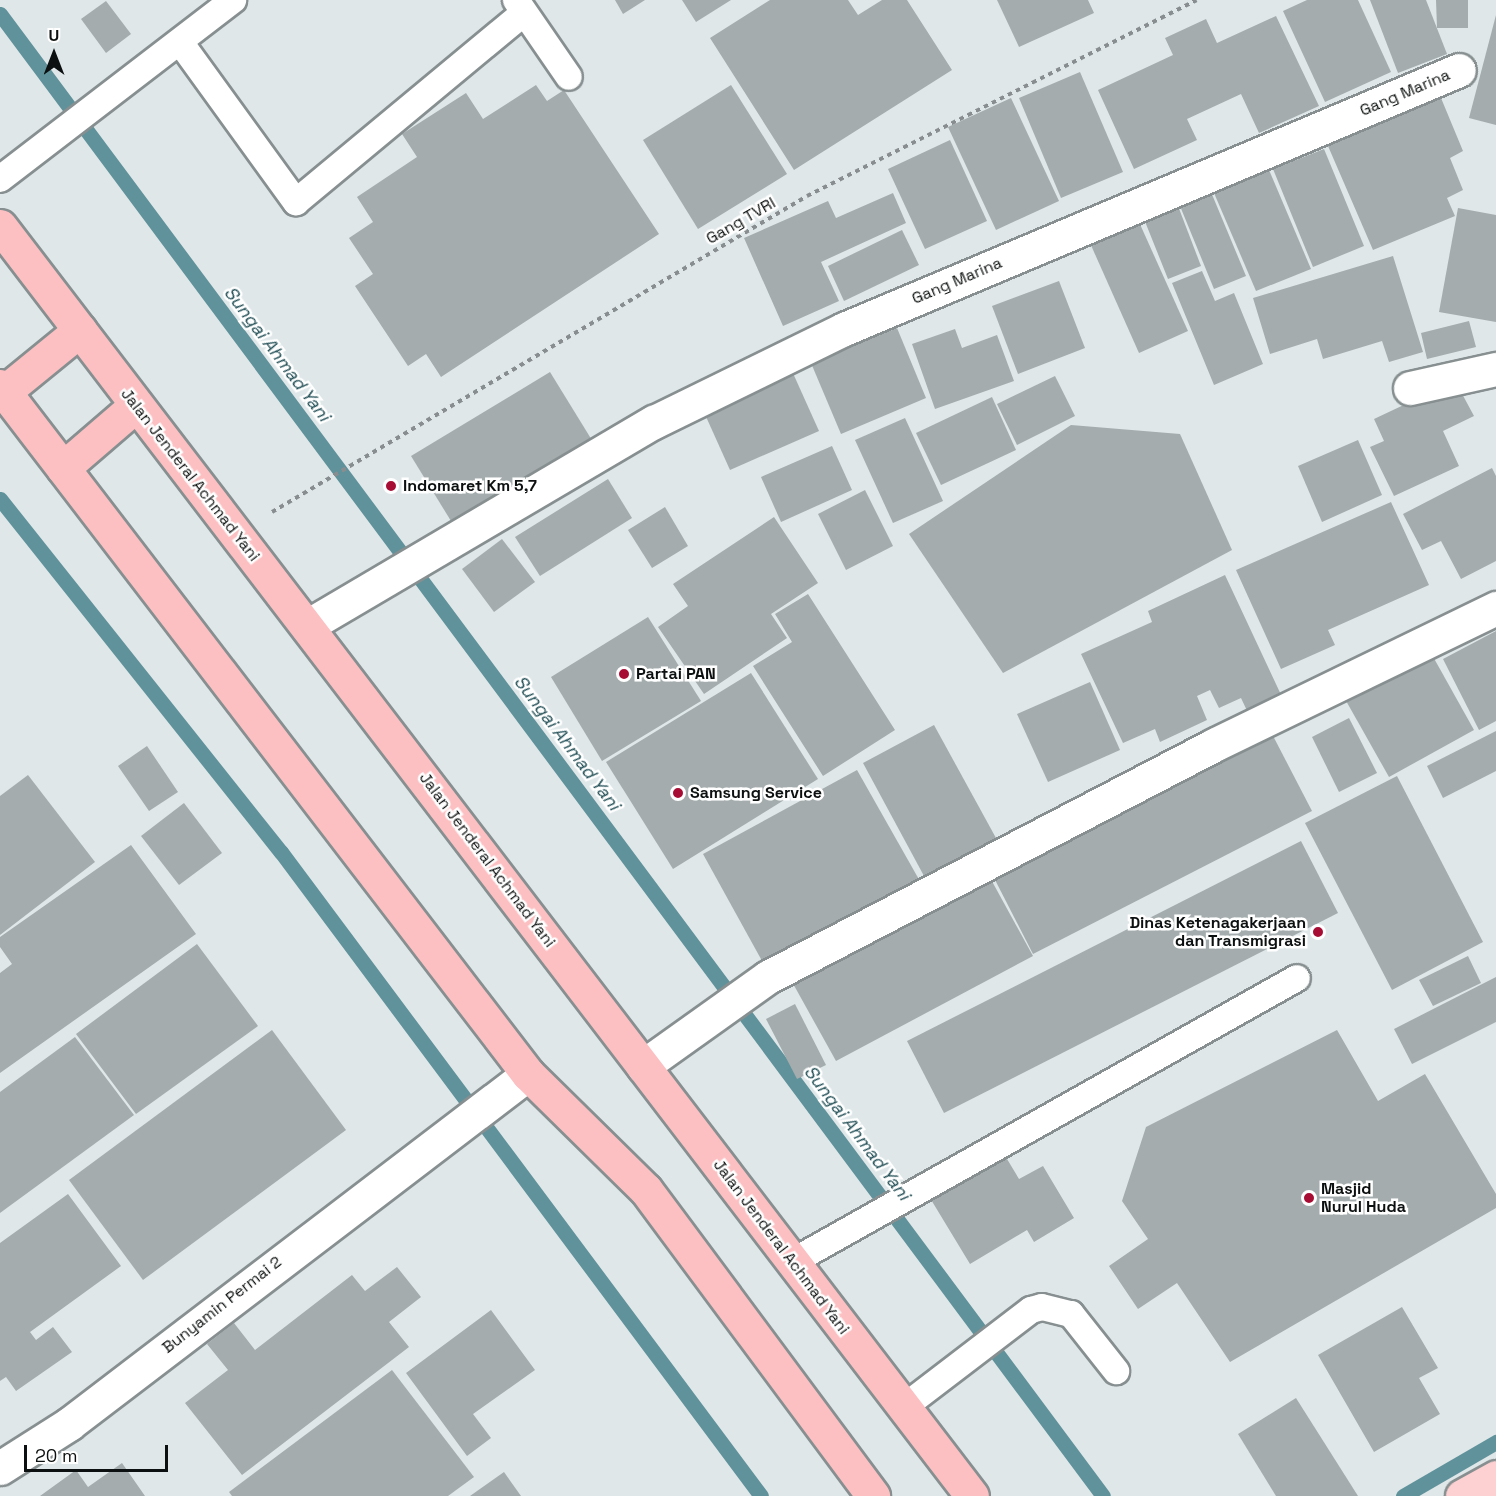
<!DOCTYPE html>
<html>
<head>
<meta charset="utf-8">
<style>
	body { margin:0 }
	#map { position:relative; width:1496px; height:1496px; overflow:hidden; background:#dfe7e9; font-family:"Space Grotesk",sans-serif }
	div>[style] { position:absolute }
	.stream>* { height:15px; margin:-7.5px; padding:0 7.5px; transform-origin:7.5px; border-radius:7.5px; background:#60929b }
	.building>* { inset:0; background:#a4acad }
	.path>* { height:4px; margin-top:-2px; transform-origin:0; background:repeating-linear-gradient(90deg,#888e8f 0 4.5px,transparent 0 9px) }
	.roads { filter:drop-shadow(2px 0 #878f90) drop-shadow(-2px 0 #878f90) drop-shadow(0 2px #878f90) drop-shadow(0 -2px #878f90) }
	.service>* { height:26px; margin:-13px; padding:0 13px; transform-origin:13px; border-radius:13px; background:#fff }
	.minor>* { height:33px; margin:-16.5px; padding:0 16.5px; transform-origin:16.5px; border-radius:16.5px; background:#fff }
	.primary>* { height:33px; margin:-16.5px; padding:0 16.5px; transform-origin:16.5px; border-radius:16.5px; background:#fdd0d1 }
	.trunk>* { height:33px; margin:-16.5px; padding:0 16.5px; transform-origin:16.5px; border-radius:16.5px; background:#fcc0c2 }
	.dots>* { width:16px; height:16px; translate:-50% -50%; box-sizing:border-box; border:3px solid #fff; border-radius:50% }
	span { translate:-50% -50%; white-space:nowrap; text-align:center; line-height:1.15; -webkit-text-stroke:5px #fff; paint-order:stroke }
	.street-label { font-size:16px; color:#0d1010 }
	.poi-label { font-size:16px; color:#0d1010; font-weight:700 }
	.left { translate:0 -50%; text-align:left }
	.right { translate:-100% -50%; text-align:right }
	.water-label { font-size:18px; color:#1d4b52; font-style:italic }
	.north { position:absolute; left:24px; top:24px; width:60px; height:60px; -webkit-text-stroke:4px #fff; paint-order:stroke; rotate:0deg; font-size:16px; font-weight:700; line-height:24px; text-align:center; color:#0d1010 }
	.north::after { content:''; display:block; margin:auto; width:21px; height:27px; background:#0d1010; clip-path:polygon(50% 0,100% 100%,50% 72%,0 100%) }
	.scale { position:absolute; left:24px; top:1445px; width:144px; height:27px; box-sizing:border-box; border:3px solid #0d1010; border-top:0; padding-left:8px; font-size:18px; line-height:21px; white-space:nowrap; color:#0d1010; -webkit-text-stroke:4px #fff; paint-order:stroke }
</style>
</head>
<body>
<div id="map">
	<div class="stream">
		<div style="left:0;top:14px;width:1847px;rotate:53.34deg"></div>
		<div style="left:0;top:499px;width:451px;rotate:51.5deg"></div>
		<div style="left:281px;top:852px;width:803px;rotate:53.3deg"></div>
		<div style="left:1403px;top:1496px;width:108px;rotate:-30.1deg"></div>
	</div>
	<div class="building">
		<div style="clip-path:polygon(615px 0,645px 0,623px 14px)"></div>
		<div style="clip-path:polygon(682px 0,731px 0,696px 22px)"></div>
		<div style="clip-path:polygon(770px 0,848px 0,858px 15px,882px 0,907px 0,952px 70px,794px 170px,710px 38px)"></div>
		<div style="clip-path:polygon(997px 0,1088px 0,1094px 13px,1019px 47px)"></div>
		<div style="clip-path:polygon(1307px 0,1358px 0,1391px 72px,1325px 102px,1283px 11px)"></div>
		<div style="clip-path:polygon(1370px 0,1426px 0,1447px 54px,1398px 73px)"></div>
		<div style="clip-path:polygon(1436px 0,1468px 0,1468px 28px,1437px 28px)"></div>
		<div style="clip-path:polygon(106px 1px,131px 34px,106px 53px,81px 19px)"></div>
		<div style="clip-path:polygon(1496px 15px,1496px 125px,1469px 118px)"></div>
		<div style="clip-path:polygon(1276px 16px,1319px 106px,1259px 133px,1241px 94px,1187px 119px,1197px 140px,1134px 169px,1098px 90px,1173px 55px,1165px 38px,1206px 19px,1217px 43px)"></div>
		<div style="clip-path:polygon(1080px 72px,1123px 172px,1061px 198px,1019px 98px)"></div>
		<div style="clip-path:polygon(536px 85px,547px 101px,564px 90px,659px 234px,441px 377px,426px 354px,408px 366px,355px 286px,373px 274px,349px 238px,373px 222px,357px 197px,417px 157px,402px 134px,466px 93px,483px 119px)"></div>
		<div style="clip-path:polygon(731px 85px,787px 174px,698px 229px,643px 140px)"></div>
		<div style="clip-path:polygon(1011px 98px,1059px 201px,996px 230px,948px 127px)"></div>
		<div style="clip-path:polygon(1441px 98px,1463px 151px,1450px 158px,1463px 190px,1447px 198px,1455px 216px,1373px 250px,1328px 146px)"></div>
		<div style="clip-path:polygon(950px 140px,987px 221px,925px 249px,888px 169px)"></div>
		<div style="clip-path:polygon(1324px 149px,1364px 246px,1313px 267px,1273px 169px)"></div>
		<div style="clip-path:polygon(1269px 170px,1311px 269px,1256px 291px,1214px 193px)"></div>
		<div style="clip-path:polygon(1211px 192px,1246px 276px,1214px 289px,1180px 206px)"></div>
		<div style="clip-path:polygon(893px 193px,906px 223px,821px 262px,839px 301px,783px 326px,744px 238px,828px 201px,836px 218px)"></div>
		<div style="clip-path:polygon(1178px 206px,1201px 266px,1168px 279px,1144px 219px)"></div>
		<div style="clip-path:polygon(1458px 208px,1496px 215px,1496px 322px,1439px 312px)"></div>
		<div style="clip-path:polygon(1139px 222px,1188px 331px,1139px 353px,1090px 243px)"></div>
		<div style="clip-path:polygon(902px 230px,919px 265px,844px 301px,828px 266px)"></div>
		<div style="clip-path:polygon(1393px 256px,1423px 352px,1389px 362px,1382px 341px,1323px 359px,1317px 339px,1270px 354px,1253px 298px)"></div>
		<div style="clip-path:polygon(1202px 271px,1215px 301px,1234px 293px,1263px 364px,1214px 385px,1172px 283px)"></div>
		<div style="clip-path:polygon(1059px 281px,1085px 348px,1018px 374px,992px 306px)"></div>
		<div style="clip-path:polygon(1469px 321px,1476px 347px,1427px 359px,1421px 333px)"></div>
		<div style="clip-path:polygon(897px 328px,926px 398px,841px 434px,811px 363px)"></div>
		<div style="clip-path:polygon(955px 329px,962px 348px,997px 335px,1014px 381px,935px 409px,912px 344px)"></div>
		<div style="clip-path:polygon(792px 371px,819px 431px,730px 470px,703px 410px)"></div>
		<div style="clip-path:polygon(550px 372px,598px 450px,459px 534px,411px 456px)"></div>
		<div style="clip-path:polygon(1055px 376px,1075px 416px,1017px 445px,997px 404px)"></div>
		<div style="clip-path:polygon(1460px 390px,1474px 416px,1443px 431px,1459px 466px,1394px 496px,1370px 447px,1384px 441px,1374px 419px,1427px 394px,1431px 403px)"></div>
		<div style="clip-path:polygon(992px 397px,1016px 450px,941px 485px,916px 433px)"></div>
		<div style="clip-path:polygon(905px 418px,943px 501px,893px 523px,855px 440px)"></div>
		<div style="clip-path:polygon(1071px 425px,1180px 434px,1232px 550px,1003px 673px,909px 534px)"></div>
		<div style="clip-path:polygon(1358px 440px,1382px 495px,1322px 522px,1298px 466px)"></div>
		<div style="clip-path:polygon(832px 446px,852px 490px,781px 522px,761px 477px)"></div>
		<div style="clip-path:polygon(1492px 468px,1496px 476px,1496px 561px,1461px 579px,1441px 541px,1422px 550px,1403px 514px)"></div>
		<div style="clip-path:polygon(608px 479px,632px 518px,540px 576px,515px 537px)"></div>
		<div style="clip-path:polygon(865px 490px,893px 546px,846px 570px,818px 514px)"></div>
		<div style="clip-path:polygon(1391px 502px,1429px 585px,1328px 630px,1335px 645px,1281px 669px,1236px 570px)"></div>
		<div style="clip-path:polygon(665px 507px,688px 546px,652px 568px,628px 530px)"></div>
		<div style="clip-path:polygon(774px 517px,818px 583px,771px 614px,787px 638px,704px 694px,658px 627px,688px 606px,673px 584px)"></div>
		<div style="clip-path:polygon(502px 539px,535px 582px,494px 612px,462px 569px)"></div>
		<div style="clip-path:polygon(1225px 575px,1283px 699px,1249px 715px,1241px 698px,1219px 708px,1210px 690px,1197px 696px,1207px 720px,1160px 742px,1155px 729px,1123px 743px,1081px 654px,1152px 622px,1148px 611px)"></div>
		<div style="clip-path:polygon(808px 594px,895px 730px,823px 776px,753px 666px,792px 642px,775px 614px)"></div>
		<div style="clip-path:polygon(648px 617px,701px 701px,602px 761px,551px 677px)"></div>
		<div style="clip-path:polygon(1496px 631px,1496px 721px,1479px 730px,1443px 659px)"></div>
		<div style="clip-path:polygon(1431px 653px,1474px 730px,1389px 777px,1345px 699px)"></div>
		<div style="clip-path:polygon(751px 673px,818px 779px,673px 869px,606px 762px)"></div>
		<div style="clip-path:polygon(1090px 682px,1120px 750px,1048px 782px,1017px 714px)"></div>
		<div style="clip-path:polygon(1349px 718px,1377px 773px,1339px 792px,1312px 737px)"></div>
		<div style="clip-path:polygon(934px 725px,996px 838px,924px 876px,863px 763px)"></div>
		<div style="clip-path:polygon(1496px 731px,1496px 771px,1443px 798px,1427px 766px)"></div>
		<div style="clip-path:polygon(1271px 732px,1312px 811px,1033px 954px,992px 874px)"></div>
		<div style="clip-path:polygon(147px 746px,178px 792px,149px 811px,118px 766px)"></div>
		<div style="clip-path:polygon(857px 770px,921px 883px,766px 968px,703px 854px)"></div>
		<div style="clip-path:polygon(28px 775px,95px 862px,0 935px,0 796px)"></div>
		<div style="clip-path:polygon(1397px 776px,1483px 942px,1392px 990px,1305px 823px)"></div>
		<div style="clip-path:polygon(184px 803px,222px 853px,179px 885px,141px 836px)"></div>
		<div style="clip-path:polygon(1301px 841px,1338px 913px,944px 1113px,907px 1041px)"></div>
		<div style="clip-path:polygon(131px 845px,196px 934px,0 1073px,0 973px,12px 964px,0 947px,0 937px)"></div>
		<div style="clip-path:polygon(988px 874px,1033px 956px,836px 1061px,791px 980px)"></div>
		<div style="clip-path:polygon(197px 944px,258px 1026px,136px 1114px,76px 1034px)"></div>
		<div style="clip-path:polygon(1468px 956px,1481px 983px,1433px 1006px,1419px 980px)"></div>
		<div style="clip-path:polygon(1496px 977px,1496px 1022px,1412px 1064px,1394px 1029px)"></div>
		<div style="clip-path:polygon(795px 1004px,826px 1065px,797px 1079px,766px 1019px)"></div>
		<div style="clip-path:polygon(272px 1030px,346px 1130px,143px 1280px,69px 1180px)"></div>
		<div style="clip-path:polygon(1337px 1030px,1378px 1101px,1425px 1074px,1496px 1194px,1496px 1208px,1230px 1362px,1177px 1283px,1138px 1309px,1109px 1266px,1148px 1239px,1122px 1201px,1146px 1127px)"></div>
		<div style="clip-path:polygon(75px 1037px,134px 1115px,0 1213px,0 1092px)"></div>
		<div style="clip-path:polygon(1004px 1154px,1019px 1179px,1043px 1166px,1074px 1218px,1034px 1242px,1027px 1230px,970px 1264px,930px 1198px)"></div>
		<div style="clip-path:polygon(68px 1194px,121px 1266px,30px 1332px,36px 1340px,53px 1327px,72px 1352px,16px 1391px,6px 1377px,0 1381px,0 1243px)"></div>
		<div style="clip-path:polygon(397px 1267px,421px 1297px,389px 1322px,409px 1347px,242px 1475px,185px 1403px,228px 1370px,207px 1344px,234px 1323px,255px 1350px,352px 1275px,365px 1291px)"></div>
		<div style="clip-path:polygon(1402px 1307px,1438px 1368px,1419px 1378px,1440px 1414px,1374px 1452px,1318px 1355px)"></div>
		<div style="clip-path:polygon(491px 1310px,535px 1370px,473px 1414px,491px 1438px,467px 1456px,406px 1373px)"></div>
		<div style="clip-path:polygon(392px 1370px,474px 1477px,448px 1496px,232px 1496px,229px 1492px)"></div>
		<div style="clip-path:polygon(1296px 1398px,1358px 1496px,1276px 1496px,1238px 1434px)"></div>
		<div style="clip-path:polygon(122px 1463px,145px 1496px,40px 1496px,76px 1470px,88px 1487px)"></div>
		<div style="clip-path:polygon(504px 1472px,521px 1496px,470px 1496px)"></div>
	</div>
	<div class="path">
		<div style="left:272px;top:512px;width:621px;rotate:-30.57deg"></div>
		<div style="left:807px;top:196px;width:436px;rotate:-26.7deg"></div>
	</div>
	<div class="roads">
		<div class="service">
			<div style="left:516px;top:0;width:93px;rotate:55.5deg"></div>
			<div style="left:180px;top:42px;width:198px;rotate:54.1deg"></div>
			<div style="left:296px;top:202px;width:296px;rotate:-39.7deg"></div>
			<div style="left:0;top:179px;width:294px;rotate:-37.5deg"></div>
			<div style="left:792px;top:1262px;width:579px;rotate:-29.35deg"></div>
			<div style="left:904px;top:1407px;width:160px;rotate:-37.4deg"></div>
			<div style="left:1031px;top:1310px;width:11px;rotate:-15deg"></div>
			<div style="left:1042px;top:1307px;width:30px;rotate:14deg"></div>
			<div style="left:1071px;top:1314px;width:73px;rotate:51.7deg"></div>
		</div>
		<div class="minor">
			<div style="left:1410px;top:388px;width:88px;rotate:-12.5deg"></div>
			<div style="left:307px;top:626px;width:403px;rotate:-30.5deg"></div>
			<div style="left:654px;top:422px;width:212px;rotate:-26.1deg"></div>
			<div style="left:844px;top:329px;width:667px;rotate:-22.84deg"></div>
			<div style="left:643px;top:1066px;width:153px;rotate:-35.5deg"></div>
			<div style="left:768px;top:977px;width:503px;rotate:-27.48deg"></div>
			<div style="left:1214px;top:745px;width:314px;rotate:-25.9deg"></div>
			<div style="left:0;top:1468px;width:82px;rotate:-32.5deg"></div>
			<div style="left:69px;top:1424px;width:577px;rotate:-37.33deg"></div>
		</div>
		<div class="primary">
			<div style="left:1462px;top:1496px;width:39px;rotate:-29deg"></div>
		</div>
		<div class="trunk">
			<div style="left:0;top:226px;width:1599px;rotate:52.57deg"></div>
			<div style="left:0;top:386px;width:867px;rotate:52.5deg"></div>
			<div style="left:528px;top:1074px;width:165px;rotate:44.5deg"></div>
			<div style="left:646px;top:1190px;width:381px;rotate:53.4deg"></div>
			<div style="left:4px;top:392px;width:98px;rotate:-39.2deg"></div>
			<div style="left:63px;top:468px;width:95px;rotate:-40.7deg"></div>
		</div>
	</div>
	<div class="dots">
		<div style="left:391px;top:486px;background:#a70d34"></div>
		<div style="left:624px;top:674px;background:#a70d34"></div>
		<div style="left:678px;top:793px;background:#a70d34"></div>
		<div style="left:1318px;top:932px;background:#a70d34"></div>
		<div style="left:1309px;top:1198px;background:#a70d34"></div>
	</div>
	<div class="street-label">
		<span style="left:1405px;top:93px;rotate:-23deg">Gang Marina</span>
		<span style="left:741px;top:221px;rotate:-30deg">Gang TVRI</span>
		<span style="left:957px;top:281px;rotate:-23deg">Gang Marina</span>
		<span style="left:190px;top:475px;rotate:52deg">Jalan Jenderal Achmad Yani</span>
		<span style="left:487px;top:860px;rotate:53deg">Jalan Jenderal Achmad Yani</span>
		<span style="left:781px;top:1247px;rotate:53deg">Jalan Jenderal Achmad Yani</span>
		<span style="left:222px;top:1305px;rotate:-38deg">Bunyamin Permai 2</span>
	</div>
	<div class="poi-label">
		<span class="left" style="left:403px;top:486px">Indomaret Km 5,7</span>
		<span class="left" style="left:636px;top:674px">Partai PAN</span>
		<span class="left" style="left:690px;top:793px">Samsung Service</span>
		<span class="right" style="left:1306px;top:932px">Dinas Ketenagakerjaan<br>dan Transmigrasi</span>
		<span class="left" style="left:1321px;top:1198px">Masjid<br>Nurul Huda</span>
	</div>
	<div class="water-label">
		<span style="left:277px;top:354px;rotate:53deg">Sungai Ahmad Yani</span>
		<span style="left:567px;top:743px;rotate:53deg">Sungai Ahmad Yani</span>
		<span style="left:857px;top:1133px;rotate:53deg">Sungai Ahmad Yani</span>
	</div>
	<div class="north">U</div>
	<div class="scale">20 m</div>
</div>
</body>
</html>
